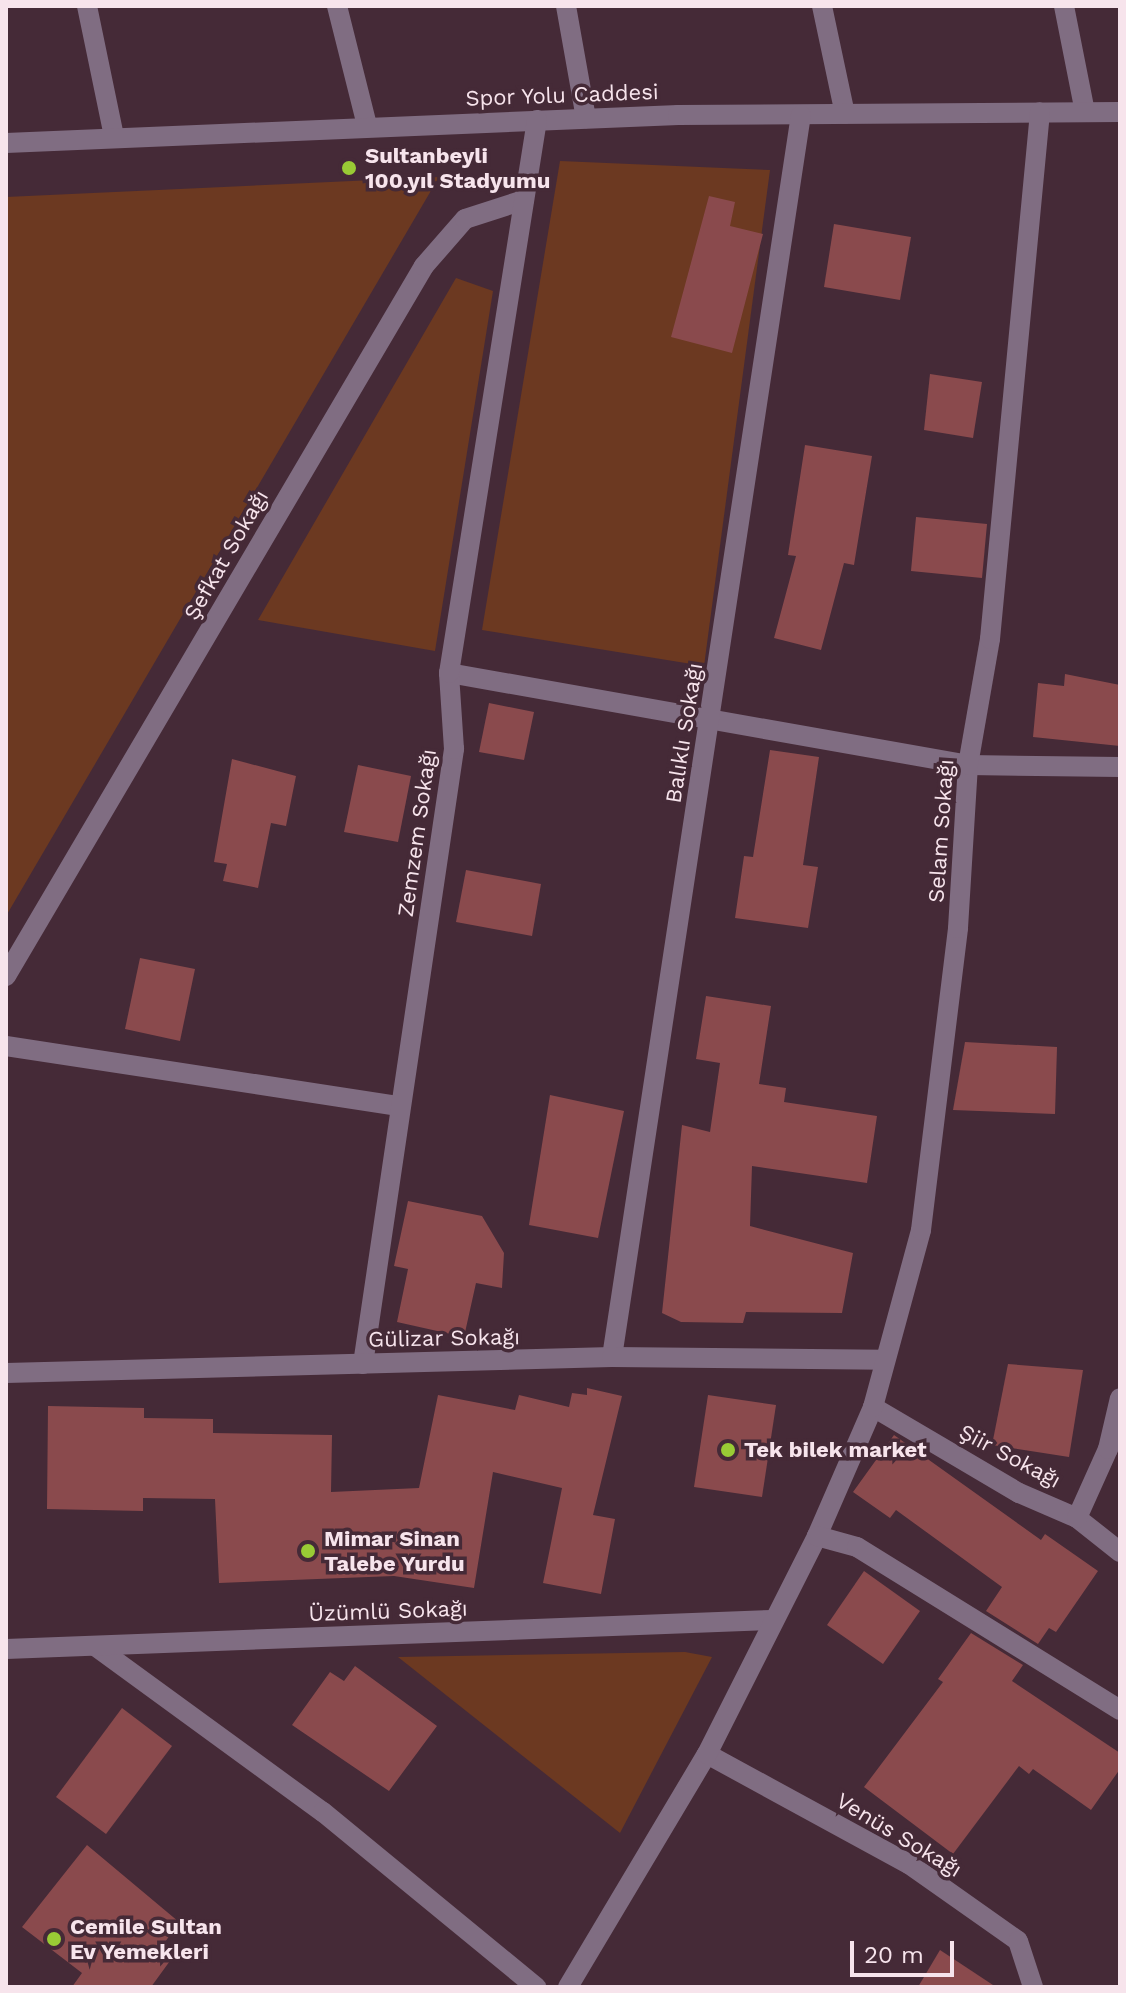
<!DOCTYPE html>
<html>
<head>
<meta charset="utf-8">
<style>
	body { margin:0 }
	#map { position:relative; width:1126px; height:1993px; overflow:hidden; background:#452a37; font-family:"Work Sans",sans-serif }
	div>[style] { position:absolute }
	.green>* { inset:0; background:#6c3921 }
	.building>* { inset:0; background:#8a4a4d }
	.minor>* { height:20px; margin:-10px; padding:0 10px; transform-origin:10px; border-radius:10px; background:#806d82 }
	.dots>* { width:22px; height:22px; translate:-50% -50%; box-sizing:border-box; border:4px solid #452a37; border-radius:50% }
	span { translate:-50% -50%; white-space:nowrap; text-align:center; line-height:1.15; -webkit-text-stroke:7px #452a37; paint-order:stroke }
	.street-label { font-size:22px; color:#f7e4ec }
	.poi-label { font-size:22px; color:#f7e4ec; font-weight:700 }
	.left { translate:0 -50%; text-align:left }
	.frame { position:absolute; inset:0; border:8px solid #f7e4ec; pointer-events:none }
	.scale { position:absolute; left:850px; top:1941px; width:104px; height:36px; box-sizing:border-box; border:4px solid #f7e4ec; border-top:0; padding-left:10px; font-size:24px; line-height:28px; white-space:nowrap; color:#f7e4ec; -webkit-text-stroke:6px #452a37; paint-order:stroke }
</style>
</head>
<body>
<div id="map">
	<div class="green">
		<div style="clip-path:polygon(560px 161px,770px 170px,704px 666px,482px 630px)"></div>
		<div style="clip-path:polygon(439px 177px,6px 916px,6px 197px)"></div>
		<div style="clip-path:polygon(456px 278px,493px 291px,435px 651px,258px 620px)"></div>
		<div style="clip-path:polygon(685px 1652px,712px 1657px,620px 1833px,398px 1657px)"></div>
	</div>
	<div class="building">
		<div style="clip-path:polygon(709px 196px,735px 202px,730px 226px,763px 234px,732px 353px,671px 337px)"></div>
		<div style="clip-path:polygon(834px 224px,911px 237px,900px 300px,824px 287px)"></div>
		<div style="clip-path:polygon(930px 374px,982px 382px,973px 438px,924px 430px)"></div>
		<div style="clip-path:polygon(805px 445px,872px 456px,854px 565px,844px 563px,821px 650px,774px 638px,796px 556px,788px 555px)"></div>
		<div style="clip-path:polygon(916px 517px,987px 524px,982px 578px,911px 571px)"></div>
		<div style="clip-path:polygon(1065px 674px,1120px 685px,1120px 746px,1033px 737px,1038px 683px,1064px 686px)"></div>
		<div style="clip-path:polygon(489px 703px,534px 712px,524px 760px,479px 752px)"></div>
		<div style="clip-path:polygon(770px 750px,819px 757px,803px 865px,818px 867px,808px 928px,735px 918px,744px 856px,753px 857px)"></div>
		<div style="clip-path:polygon(232px 759px,296px 776px,286px 826px,271px 823px,258px 888px,223px 881px,227px 864px,214px 862px)"></div>
		<div style="clip-path:polygon(358px 765px,411px 776px,398px 842px,344px 832px)"></div>
		<div style="clip-path:polygon(466px 870px,541px 884px,532px 936px,456px 922px)"></div>
		<div style="clip-path:polygon(140px 958px,195px 969px,180px 1041px,125px 1029px)"></div>
		<div style="clip-path:polygon(706px 996px,771px 1006px,759px 1084px,786px 1088px,784px 1102px,877px 1116px,867px 1183px,752px 1166px,750px 1226px,853px 1253px,842px 1313px,746px 1312px,743px 1323px,681px 1322px,662px 1313px,682px 1125px,710px 1132px,720px 1063px,696px 1059px)"></div>
		<div style="clip-path:polygon(965px 1042px,1057px 1047px,1055px 1114px,953px 1110px)"></div>
		<div style="clip-path:polygon(550px 1095px,624px 1111px,598px 1238px,529px 1225px)"></div>
		<div style="clip-path:polygon(408px 1201px,482px 1216px,504px 1253px,502px 1288px,476px 1283px,464px 1337px,397px 1322px,408px 1269px,394px 1266px)"></div>
		<div style="clip-path:polygon(1008px 1364px,1083px 1370px,1069px 1457px,992px 1445px)"></div>
		<div style="clip-path:polygon(587px 1388px,622px 1396px,593px 1515px,615px 1519px,601px 1594px,543px 1583px,562px 1488px,493px 1472px,474px 1588px,394px 1576px,219px 1583px,215px 1499px,143px 1498px,143px 1511px,47px 1509px,48px 1406px,144px 1408px,144px 1418px,213px 1419px,213px 1433px,332px 1435px,331px 1492px,419px 1488px,438px 1395px,515px 1410px,519px 1395px,569px 1407px,572px 1393px,587px 1395px)"></div>
		<div style="clip-path:polygon(708px 1395px,776px 1405px,762px 1497px,694px 1487px)"></div>
		<div style="clip-path:polygon(894px 1435px,1041px 1540px,1045px 1534px,1098px 1571px,1056px 1632px,1049px 1628px,1038px 1644px,986px 1611px,1002px 1587px,896px 1510px,890px 1518px,853px 1492px)"></div>
		<div style="clip-path:polygon(864px 1571px,920px 1611px,883px 1664px,827px 1625px)"></div>
		<div style="clip-path:polygon(971px 1633px,1023px 1665px,1012px 1681px,1120px 1753px,1120px 1769px,1091px 1810px,1033px 1769px,1029px 1774px,1019px 1766px,953px 1854px,864px 1787px,943px 1682px,938px 1679px)"></div>
		<div style="clip-path:polygon(355px 1666px,437px 1726px,389px 1791px,292px 1725px,330px 1672px,344px 1681px)"></div>
		<div style="clip-path:polygon(122px 1708px,172px 1746px,106px 1834px,56px 1797px)"></div>
		<div style="clip-path:polygon(87px 1845px,179px 1922px,163px 1945px,175px 1954px,151px 1987px,72px 1987px,82px 1973px,22px 1927px)"></div>
		<div style="clip-path:polygon(940px 1950px,996px 1987px,918px 1987px)"></div>
	</div>
	<div class="minor">
		<div style="left:87px;top:6px;width:133px;rotate:78.3deg"></div>
		<div style="left:337px;top:6px;width:123px;rotate:75.9deg"></div>
		<div style="left:566px;top:6px;width:114px;rotate:79.9deg"></div>
		<div style="left:822px;top:6px;width:110px;rotate:78deg"></div>
		<div style="left:1064px;top:6px;width:108px;rotate:78.8deg"></div>
		<div style="left:6px;top:143px;width:673px;rotate:-2.39deg"></div>
		<div style="left:678px;top:115px;width:442px;rotate:-0.4deg"></div>
		<div style="left:449px;top:673px;width:527px;rotate:10.05deg"></div>
		<div style="left:968px;top:765px;width:152px;rotate:0.8deg"></div>
		<div style="left:6px;top:976px;width:824px;rotate:-59.51deg"></div>
		<div style="left:424px;top:266px;width:62px;rotate:-48.9deg"></div>
		<div style="left:465px;top:219px;width:62px;rotate:-17.9deg"></div>
		<div style="left:6px;top:1046px;width:399px;rotate:8.7deg"></div>
		<div style="left:612px;top:1357px;width:1256px;rotate:-81.35deg"></div>
		<div style="left:363px;top:1364px;width:622px;rotate:-81.58deg"></div>
		<div style="left:454px;top:749px;width:76px;rotate:-93.8deg"></div>
		<div style="left:449px;top:673px;width:560px;rotate:-80.96deg"></div>
		<div style="left:6px;top:1373px;width:606px;rotate:-1.51deg"></div>
		<div style="left:612px;top:1357px;width:271px;rotate:0.6deg"></div>
		<div style="left:873px;top:1407px;width:169px;rotate:30.5deg"></div>
		<div style="left:1019px;top:1493px;width:63px;rotate:23.3deg"></div>
		<div style="left:1077px;top:1518px;width:55px;rotate:38.3deg"></div>
		<div style="left:1077px;top:1518px;width:76px;rotate:-65.8deg"></div>
		<div style="left:1108px;top:1449px;width:52px;rotate:-76.8deg"></div>
		<div style="left:817px;top:1536px;width:141px;rotate:-66.5deg"></div>
		<div style="left:873px;top:1407px;width:183px;rotate:-74.8deg"></div>
		<div style="left:921px;top:1230px;width:304px;rotate:-83deg"></div>
		<div style="left:958px;top:928px;width:163px;rotate:-86.5deg"></div>
		<div style="left:968px;top:765px;width:128px;rotate:-80.1deg"></div>
		<div style="left:990px;top:639px;width:529px;rotate:-84.58deg"></div>
		<div style="left:95px;top:1646px;width:282px;rotate:36.1deg"></div>
		<div style="left:323px;top:1812px;width:276px;rotate:39.4deg"></div>
		<div style="left:6px;top:1649px;width:767px;rotate:-2.17deg"></div>
		<div style="left:707px;top:1754px;width:230px;rotate:28.6deg"></div>
		<div style="left:909px;top:1864px;width:133px;rotate:35.2deg"></div>
		<div style="left:1018px;top:1941px;width:48px;rotate:71.9deg"></div>
		<div style="left:568px;top:1987px;width:271px;rotate:-59.2deg"></div>
		<div style="left:707px;top:1754px;width:244px;rotate:-63.2deg"></div>
		<div style="left:817px;top:1536px;width:41px;rotate:15.4deg"></div>
		<div style="left:857px;top:1547px;width:309px;rotate:31.8deg"></div>
	</div>
	<div class="dots">
		<div style="left:349px;top:168px;background:#99cb35"></div>
		<div style="left:728px;top:1450px;background:#99cb35"></div>
		<div style="left:308px;top:1551px;background:#99cb35"></div>
		<div style="left:54px;top:1939px;background:#99cb35"></div>
	</div>
	<div class="street-label">
		<span style="left:562px;top:95px;rotate:-2deg">Spor Yolu Caddesi</span>
		<span style="left:226px;top:555px;rotate:-60deg">Şefkat Sokağı</span>
		<span style="left:684px;top:733px;rotate:-81deg">Balıklı Sokağı</span>
		<span style="left:941px;top:831px;rotate:-86deg">Selam Sokağı</span>
		<span style="left:417px;top:833px;rotate:-82deg">Zemzem Sokağı</span>
		<span style="left:444px;top:1338px;rotate:-1deg">Gülizar Sokağı</span>
		<span style="left:1010px;top:1456px;rotate:28deg">Şiir Sokağı</span>
		<span style="left:388px;top:1611px;rotate:-2deg">Üzümlü Sokağı</span>
		<span style="left:899px;top:1835px;rotate:31deg">Venüs Sokağı</span>
	</div>
	<div class="poi-label">
		<span class="left" style="left:365px;top:168px">Sultanbeyli<br>100.yıl Stadyumu</span>
		<span class="left" style="left:744px;top:1450px">Tek bilek market</span>
		<span class="left" style="left:324px;top:1551px">Mimar Sinan<br>Talebe Yurdu</span>
		<span class="left" style="left:70px;top:1939px">Cemile Sultan<br>Ev Yemekleri</span>
	</div>
	<div class="frame"></div>
	<div class="scale">20 m</div>
</div>
</body>
</html>
